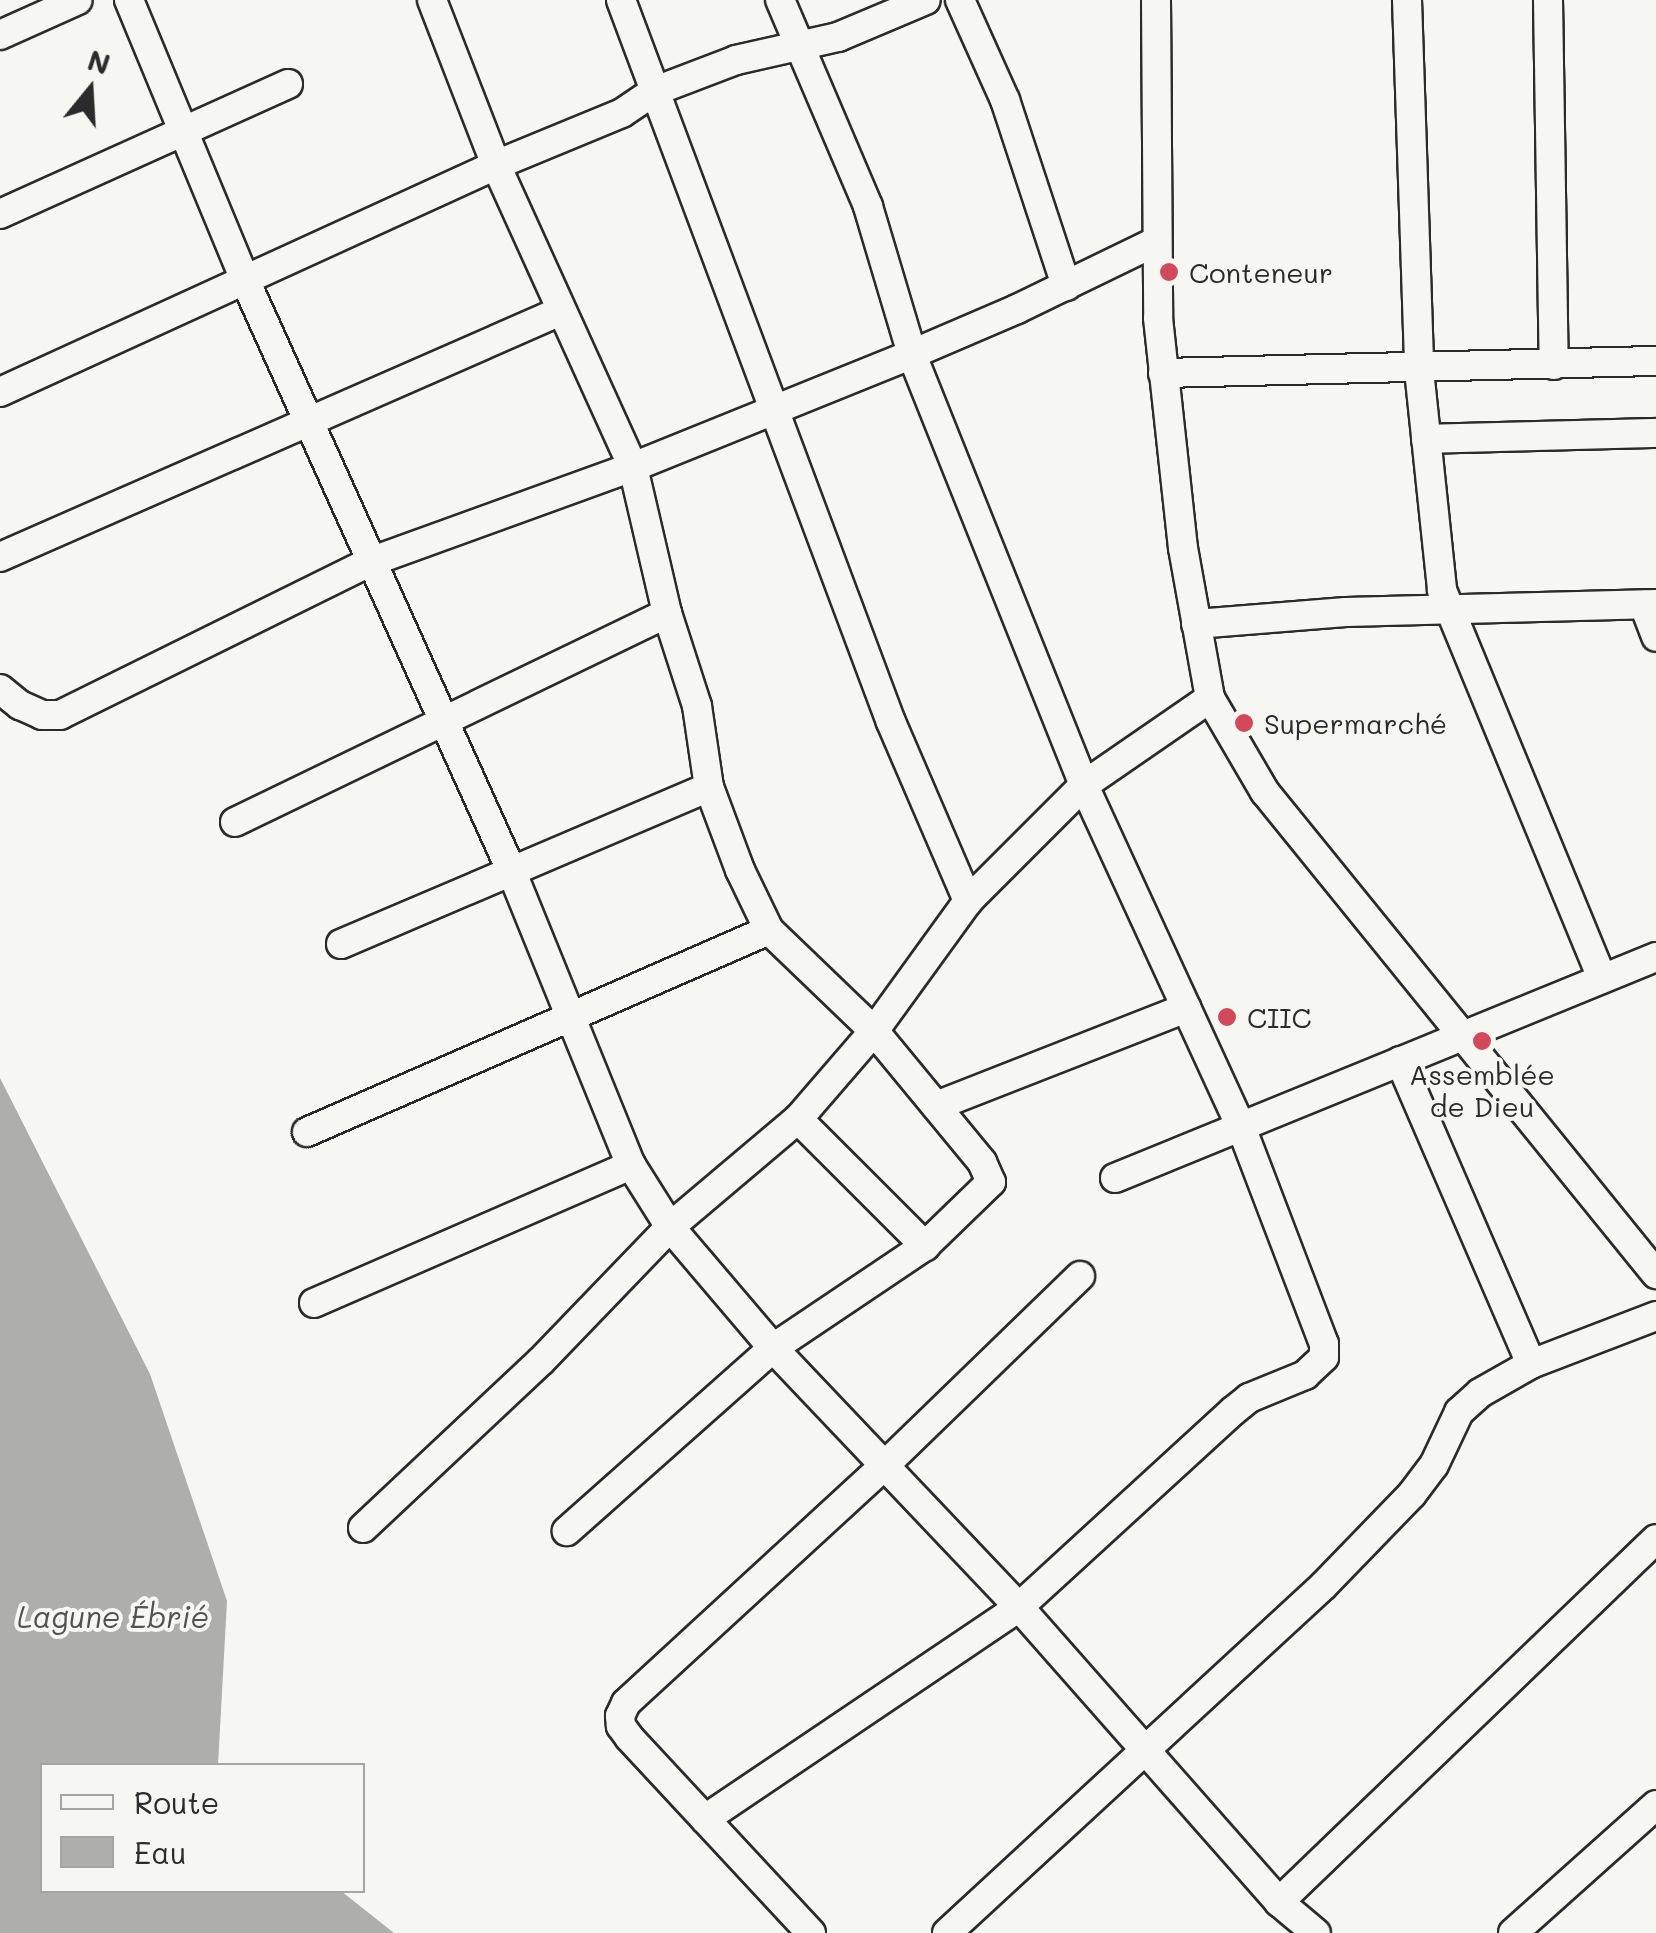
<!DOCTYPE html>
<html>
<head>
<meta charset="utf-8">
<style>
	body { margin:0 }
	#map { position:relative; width:1656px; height:1933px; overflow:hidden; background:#f6f6f2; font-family:Mali,sans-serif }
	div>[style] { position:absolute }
	.water>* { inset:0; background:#aeaeab }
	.roads { filter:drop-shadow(2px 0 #2b2b2b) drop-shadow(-2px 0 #2b2b2b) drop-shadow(0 2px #2b2b2b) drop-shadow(0 -2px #2b2b2b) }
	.minor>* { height:28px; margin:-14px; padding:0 14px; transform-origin:14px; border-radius:14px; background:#f6f6f2 }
	.dots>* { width:28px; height:28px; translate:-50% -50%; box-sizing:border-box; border:5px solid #f6f6f2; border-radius:50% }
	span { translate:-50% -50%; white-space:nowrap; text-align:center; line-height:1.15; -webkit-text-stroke:8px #f6f6f2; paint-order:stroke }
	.poi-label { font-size:28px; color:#2b2b2b }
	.left { translate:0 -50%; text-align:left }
	.water-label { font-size:30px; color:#525251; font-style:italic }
	.legend { position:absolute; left:40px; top:1763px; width:325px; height:130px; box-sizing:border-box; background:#f6f6f2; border:2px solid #a5a5a2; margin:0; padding:12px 18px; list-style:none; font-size:30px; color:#2b2b2b }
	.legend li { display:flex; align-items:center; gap:20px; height:50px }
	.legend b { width:50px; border:2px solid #a5a5a2 }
	.north { position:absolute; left:40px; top:40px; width:100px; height:100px; -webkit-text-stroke:8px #f6f6f2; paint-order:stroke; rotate:18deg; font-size:28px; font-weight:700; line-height:40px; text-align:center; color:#2b2b2b }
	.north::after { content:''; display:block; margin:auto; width:35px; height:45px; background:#2b2b2b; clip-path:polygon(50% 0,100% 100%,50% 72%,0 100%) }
</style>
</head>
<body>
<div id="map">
	<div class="water">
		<div style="clip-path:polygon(0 1078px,150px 1374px,227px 1601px,218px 1765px,42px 1766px,42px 1890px,341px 1891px,394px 1933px,0 1933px)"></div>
	</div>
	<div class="roads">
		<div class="minor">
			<div style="left:129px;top:0;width:301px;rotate:67.5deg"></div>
			<div style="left:244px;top:278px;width:649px;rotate:65.72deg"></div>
			<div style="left:511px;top:870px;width:318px;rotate:67.9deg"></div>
			<div style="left:631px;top:1165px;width:73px;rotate:57.8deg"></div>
			<div style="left:670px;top:1227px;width:159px;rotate:49.6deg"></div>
			<div style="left:773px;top:1348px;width:357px;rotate:46.5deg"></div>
			<div style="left:1019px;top:1607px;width:393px;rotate:48.6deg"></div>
			<div style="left:1279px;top:1902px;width:48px;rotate:40deg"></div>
			<div style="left:432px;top:0;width:177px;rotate:68.8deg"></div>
			<div style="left:496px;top:165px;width:332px;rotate:65.6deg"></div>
			<div style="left:633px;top:467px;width:150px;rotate:76.9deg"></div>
			<div style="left:667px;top:613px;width:98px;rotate:72.1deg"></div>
			<div style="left:697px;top:706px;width:82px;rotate:81.6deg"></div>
			<div style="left:709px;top:787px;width:89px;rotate:69.5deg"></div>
			<div style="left:740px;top:870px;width:67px;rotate:64.2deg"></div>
			<div style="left:769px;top:930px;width:146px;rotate:43.9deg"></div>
			<div style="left:874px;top:1031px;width:170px;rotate:50.5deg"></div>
			<div style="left:982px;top:1162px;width:22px;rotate:66deg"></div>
			<div style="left:991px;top:1182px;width:92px;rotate:135.9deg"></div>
			<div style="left:925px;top:1246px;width:183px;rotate:146.1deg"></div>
			<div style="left:773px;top:1348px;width:276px;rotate:138.4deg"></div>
			<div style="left:621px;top:0;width:771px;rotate:69.5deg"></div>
			<div style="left:891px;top:722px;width:195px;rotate:66.7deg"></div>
			<div style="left:960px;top:0;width:110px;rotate:65.8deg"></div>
			<div style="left:1005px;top:100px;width:196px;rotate:71.8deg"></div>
			<div style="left:1156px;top:0;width:318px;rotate:89.6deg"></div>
			<div style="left:1158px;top:318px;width:231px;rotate:83.8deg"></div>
			<div style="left:1183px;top:548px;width:152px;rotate:79.8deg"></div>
			<div style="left:1210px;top:698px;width:109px;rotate:59.7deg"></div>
			<div style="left:1265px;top:792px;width:621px;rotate:50.95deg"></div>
			<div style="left:1407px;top:0;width:370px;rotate:88.1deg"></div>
			<div style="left:1419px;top:370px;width:221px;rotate:84deg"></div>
			<div style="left:1442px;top:590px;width:420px;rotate:67.6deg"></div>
			<div style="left:1548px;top:0;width:365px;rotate:89.1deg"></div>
			<div style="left:0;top:35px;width:85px;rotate:-24.2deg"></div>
			<div style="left:0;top:214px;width:316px;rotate:-24.3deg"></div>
			<div style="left:1163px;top:373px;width:493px;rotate:-1.4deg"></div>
			<div style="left:0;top:392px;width:545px;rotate:-24.59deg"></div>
			<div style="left:496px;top:165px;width:136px;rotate:-22.4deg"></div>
			<div style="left:622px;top:113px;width:40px;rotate:-34deg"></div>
			<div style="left:655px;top:91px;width:87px;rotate:-20.9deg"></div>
			<div style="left:736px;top:60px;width:105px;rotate:-12.7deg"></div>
			<div style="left:838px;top:37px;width:95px;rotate:-22.8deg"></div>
			<div style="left:1426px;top:439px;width:230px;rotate:-1.5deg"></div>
			<div style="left:0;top:557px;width:613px;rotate:-23.68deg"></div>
			<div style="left:1644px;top:605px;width:34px;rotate:69deg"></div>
			<div style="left:1196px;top:624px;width:150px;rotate:-4.6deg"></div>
			<div style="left:1346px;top:612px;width:310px;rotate:-1.5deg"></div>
			<div style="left:0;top:689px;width:26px;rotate:39deg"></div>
			<div style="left:20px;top:705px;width:24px;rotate:24deg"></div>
			<div style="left:42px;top:715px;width:18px"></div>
			<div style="left:60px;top:715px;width:346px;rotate:-26.3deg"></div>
			<div style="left:370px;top:562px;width:280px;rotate:-19.9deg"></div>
			<div style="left:633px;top:467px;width:301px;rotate:-22deg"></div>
			<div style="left:912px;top:354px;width:114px;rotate:-23.2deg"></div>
			<div style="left:1017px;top:309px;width:153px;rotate:-25.9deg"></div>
			<div style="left:235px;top:822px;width:480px;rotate:-25.8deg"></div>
			<div style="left:341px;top:944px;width:400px;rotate:-23.1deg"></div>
			<div style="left:1400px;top:1061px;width:330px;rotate:66.6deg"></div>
			<div style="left:936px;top:1106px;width:269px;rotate:-21.4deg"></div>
			<div style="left:798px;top:1119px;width:180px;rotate:45deg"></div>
			<div style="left:307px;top:1132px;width:504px;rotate:-23.62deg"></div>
			<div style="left:1115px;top:1178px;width:584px;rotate:-22.22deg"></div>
			<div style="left:314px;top:1303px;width:346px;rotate:-23.5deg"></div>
			<div style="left:363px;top:1528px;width:244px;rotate:-43.2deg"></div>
			<div style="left:541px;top:1361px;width:186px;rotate:-46.1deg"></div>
			<div style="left:670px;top:1227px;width:167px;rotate:-40.2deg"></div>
			<div style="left:798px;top:1119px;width:116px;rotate:-49.2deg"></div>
			<div style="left:874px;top:1031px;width:160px;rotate:-54.1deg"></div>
			<div style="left:968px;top:901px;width:164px;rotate:-45deg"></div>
			<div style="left:1084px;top:785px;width:153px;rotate:-34.6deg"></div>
			<div style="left:705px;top:1819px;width:379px;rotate:-34deg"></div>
			<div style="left:1019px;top:1607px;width:290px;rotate:-42.5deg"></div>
			<div style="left:1233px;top:1411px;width:21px;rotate:-39deg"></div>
			<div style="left:1249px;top:1398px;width:61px;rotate:-22.3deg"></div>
			<div style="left:1305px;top:1375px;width:26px;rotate:-43deg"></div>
			<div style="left:1324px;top:1357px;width:13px;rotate:-90deg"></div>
			<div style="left:1324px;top:1344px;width:232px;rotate:-110.9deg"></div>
			<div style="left:1241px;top:1127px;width:376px;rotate:-114.7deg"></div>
			<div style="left:1084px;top:785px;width:464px;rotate:-111.8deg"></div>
			<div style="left:912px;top:354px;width:154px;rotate:-106.6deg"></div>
			<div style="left:868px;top:206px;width:224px;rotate:-113.1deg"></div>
			<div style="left:1279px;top:1902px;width:523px;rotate:-43.92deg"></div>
			<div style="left:811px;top:1933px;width:267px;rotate:-132.9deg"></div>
			<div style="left:629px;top:1737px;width:14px;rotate:-126deg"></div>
			<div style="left:621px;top:1726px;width:10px;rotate:-96deg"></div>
			<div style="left:620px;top:1716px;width:14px;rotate:-65deg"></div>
			<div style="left:626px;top:1703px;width:350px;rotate:-42.6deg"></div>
			<div style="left:884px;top:1466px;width:273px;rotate:-44.1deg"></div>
			<div style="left:947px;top:1933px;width:512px;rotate:-42.7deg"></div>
			<div style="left:1323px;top:1586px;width:128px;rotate:-45.9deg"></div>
			<div style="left:1412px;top:1494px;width:36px;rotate:-53deg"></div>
			<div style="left:1434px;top:1465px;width:59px;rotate:-64.7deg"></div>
			<div style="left:1459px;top:1412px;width:28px;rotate:-42deg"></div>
			<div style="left:1480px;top:1393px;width:59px;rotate:-29.6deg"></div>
			<div style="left:1531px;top:1364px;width:134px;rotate:-21deg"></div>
			<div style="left:1513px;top:1933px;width:192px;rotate:-41.8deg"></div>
		</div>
	</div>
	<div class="dots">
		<div style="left:1169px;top:272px;background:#d1495b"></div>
		<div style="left:1244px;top:723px;background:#d1495b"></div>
		<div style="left:1227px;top:1017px;background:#d1495b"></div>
		<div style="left:1482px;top:1041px;background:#d1495b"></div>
	</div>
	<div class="poi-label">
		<span class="left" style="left:1189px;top:272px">Conteneur</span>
		<span class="left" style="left:1264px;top:723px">Supermarché</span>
		<span class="left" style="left:1247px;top:1017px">CIIC</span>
		<span style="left:1482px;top:1090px">Assemblée<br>de Dieu</span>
	</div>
	<div class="water-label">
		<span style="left:113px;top:1616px">Lagune Ébrié</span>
	</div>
	<ul class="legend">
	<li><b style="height:12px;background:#f6f6f2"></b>Route</li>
	<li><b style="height:28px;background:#aeaeab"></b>Eau</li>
	</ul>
	<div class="north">N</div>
</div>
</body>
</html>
